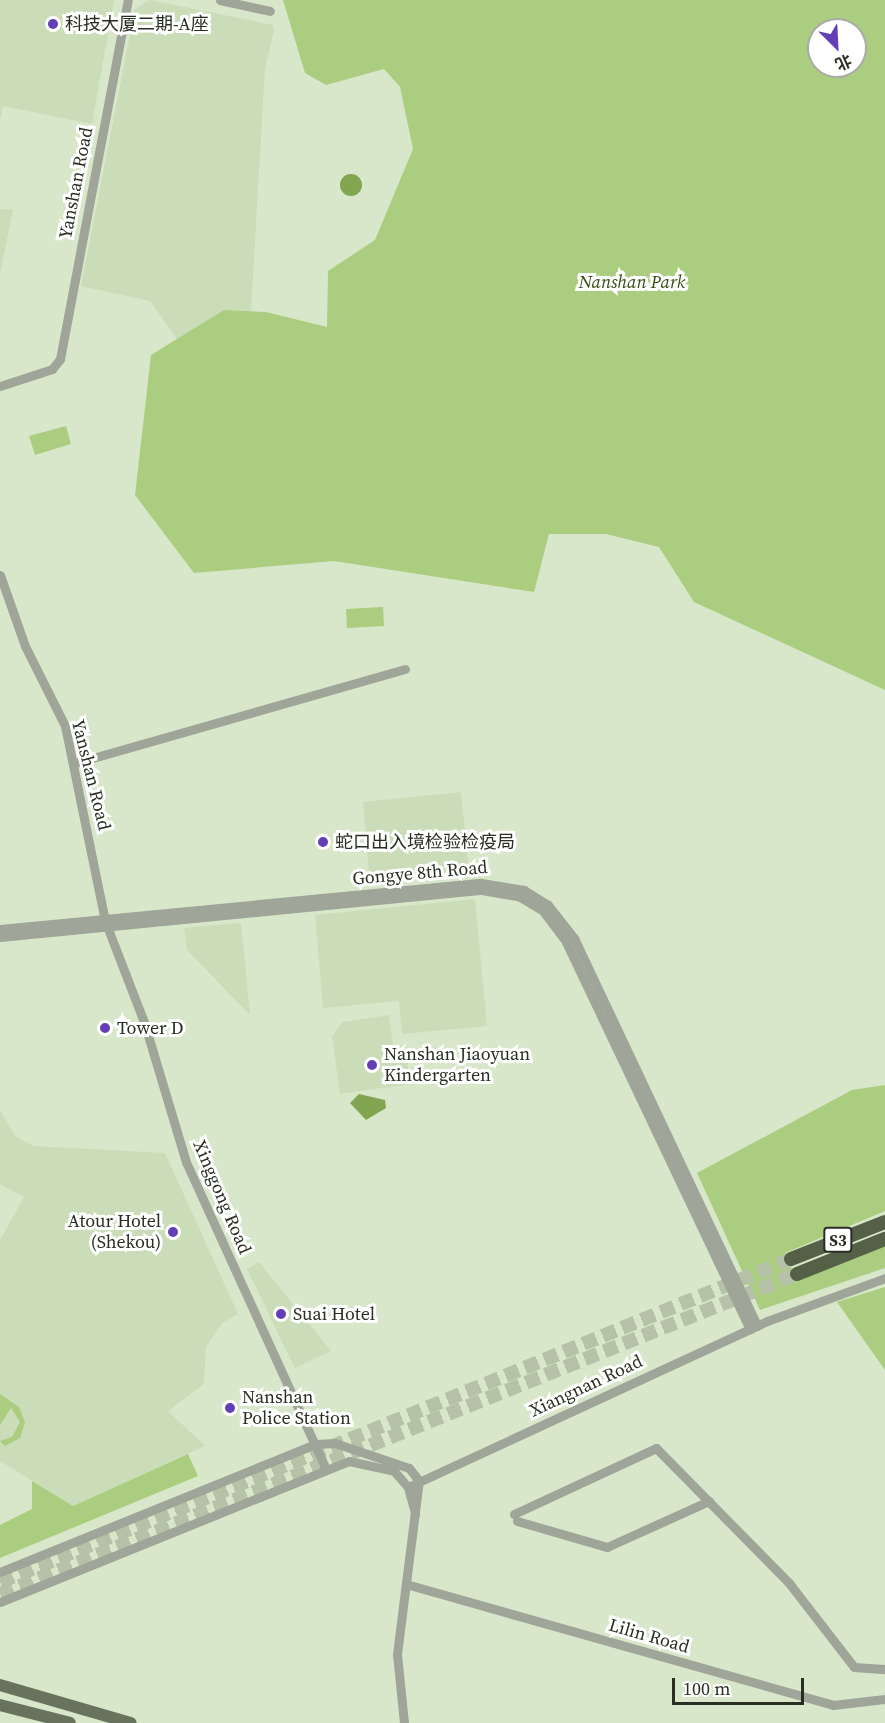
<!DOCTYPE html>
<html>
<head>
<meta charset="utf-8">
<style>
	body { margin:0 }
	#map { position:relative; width:885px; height:1723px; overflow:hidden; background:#d8e7c9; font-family:"Source Serif 4","Noto Sans SC",serif }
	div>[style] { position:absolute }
	.built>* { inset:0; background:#cbdcb8 }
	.green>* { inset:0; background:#aacd7f }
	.water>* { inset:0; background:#81a551 }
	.round { border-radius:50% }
	.highway-tunnel>* { height:14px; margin-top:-7px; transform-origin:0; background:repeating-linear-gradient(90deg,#b5c2a8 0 14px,transparent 0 21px) }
	.minor>* { height:9px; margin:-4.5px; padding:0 4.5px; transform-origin:4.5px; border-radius:4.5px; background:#9fa598 }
	.major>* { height:12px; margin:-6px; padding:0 6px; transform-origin:6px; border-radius:6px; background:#68735d }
	.highway>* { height:14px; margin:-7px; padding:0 7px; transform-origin:7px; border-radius:7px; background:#556147 }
	.dots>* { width:16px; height:16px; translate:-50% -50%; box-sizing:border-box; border:3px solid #fff; border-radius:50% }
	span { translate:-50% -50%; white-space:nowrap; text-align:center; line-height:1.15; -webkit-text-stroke:6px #fff; paint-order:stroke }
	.shield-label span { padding:2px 4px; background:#fff; border:2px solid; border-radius:4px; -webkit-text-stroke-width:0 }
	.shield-label { font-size:16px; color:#292e23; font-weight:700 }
	.poi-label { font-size:18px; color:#292e23 }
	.left { translate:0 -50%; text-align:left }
	.right { translate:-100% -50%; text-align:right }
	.street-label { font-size:18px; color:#292e23 }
	.park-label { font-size:18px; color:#364e11; font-style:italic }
	.north { position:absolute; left:807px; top:18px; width:60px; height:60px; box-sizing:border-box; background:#fff; border:2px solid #a9aba7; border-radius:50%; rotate:156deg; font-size:16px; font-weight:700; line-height:24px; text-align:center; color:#292e23 }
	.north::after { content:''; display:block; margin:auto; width:21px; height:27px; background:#633fb7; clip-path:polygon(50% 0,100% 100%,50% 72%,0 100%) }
	.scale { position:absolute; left:672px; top:1678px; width:132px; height:27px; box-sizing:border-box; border:3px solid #292e23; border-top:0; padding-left:8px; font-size:18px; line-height:21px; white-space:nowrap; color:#292e23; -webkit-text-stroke:4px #fff; paint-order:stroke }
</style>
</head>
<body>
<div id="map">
	<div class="built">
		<div style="clip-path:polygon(0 0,114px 0,92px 124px,3px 106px,0 120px)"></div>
		<div style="clip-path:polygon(150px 0,273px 25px,274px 31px,265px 68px,251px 311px,224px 310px,177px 339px,150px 301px,81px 286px,135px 9px)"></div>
		<div style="clip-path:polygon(0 209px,13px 210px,0 273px)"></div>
		<div style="clip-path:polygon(461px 792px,469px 873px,370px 883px,363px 802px)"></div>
		<div style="clip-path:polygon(475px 899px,487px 1026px,402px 1034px,399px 1001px,323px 1008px,315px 915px)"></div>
		<div style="clip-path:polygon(241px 923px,250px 1015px,187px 950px,184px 928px)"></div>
		<div style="clip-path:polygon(389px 1015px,393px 1046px,405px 1045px,410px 1084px,340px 1094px,332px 1036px,343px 1022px)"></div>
		<div style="clip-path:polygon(0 1110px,15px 1136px,33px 1146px,165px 1153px,238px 1314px,222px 1323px,206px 1347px,204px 1384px,168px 1411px,205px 1446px,73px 1506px,0 1461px,0 1240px,24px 1197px,0 1184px)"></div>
		<div style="clip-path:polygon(259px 1262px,331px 1351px,295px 1368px,247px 1269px)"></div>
	</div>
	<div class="green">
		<div style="clip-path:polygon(evenodd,283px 0,885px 0,885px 690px,694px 602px,659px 547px,606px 534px,549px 534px,534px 592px,334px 561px,194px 573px,135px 495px,151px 355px,224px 310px,266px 312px,327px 327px,328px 271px,375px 240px,413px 149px,400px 87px,384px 69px,326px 85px,305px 73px,283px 0,819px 30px,855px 30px,855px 66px,819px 66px,819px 30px)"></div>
		<div style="clip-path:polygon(66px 426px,71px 444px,35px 455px,29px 436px)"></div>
		<div style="clip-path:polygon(383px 607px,384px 626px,347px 628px,346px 609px)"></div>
		<div style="clip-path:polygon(885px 1085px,885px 1211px,785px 1253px,797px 1281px,885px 1246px,885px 1268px,760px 1310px,697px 1173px,852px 1090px)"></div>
		<div style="clip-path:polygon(885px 1287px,885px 1370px,837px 1302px)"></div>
		<div style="clip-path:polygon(0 1394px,19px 1407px,25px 1422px,20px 1438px,5px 1446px,0 1441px,12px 1437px,20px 1422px,11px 1408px,0 1425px)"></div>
		<div style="clip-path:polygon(188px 1454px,198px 1476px,0 1558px,0 1525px,32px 1509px,32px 1481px,73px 1506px)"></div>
	</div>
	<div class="water">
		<div class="round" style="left:340px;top:174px;width:22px;height:22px"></div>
		<div style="clip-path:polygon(359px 1094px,385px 1100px,386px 1108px,366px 1120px,350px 1103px)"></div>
	</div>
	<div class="highway-tunnel">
		<div style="left:0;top:1582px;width:854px;rotate:-22.21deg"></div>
		<div style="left:0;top:1594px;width:859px;rotate:-21.88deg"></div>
	</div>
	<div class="minor">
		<div style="left:220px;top:0;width:51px;rotate:12.4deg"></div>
		<div style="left:0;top:386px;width:55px;rotate:-18.1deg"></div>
		<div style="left:52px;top:369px;width:13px;rotate:-51deg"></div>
		<div style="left:60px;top:359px;width:365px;rotate:-79.3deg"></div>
		<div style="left:0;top:575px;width:75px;rotate:70.6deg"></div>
		<div style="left:25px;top:646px;width:89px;rotate:63.4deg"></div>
		<div style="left:65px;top:726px;width:199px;rotate:78.4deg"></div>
		<div style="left:105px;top:921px;width:108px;rotate:68.9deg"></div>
		<div style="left:144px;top:1022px;width:146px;rotate:73.3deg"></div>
		<div style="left:186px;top:1162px;width:337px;rotate:65.5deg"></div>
		<div style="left:75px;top:763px;width:343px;rotate:-15.9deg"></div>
		<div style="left:0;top:929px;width:483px;rotate:-5.5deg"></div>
		<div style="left:481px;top:883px;width:44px;rotate:9.2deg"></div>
		<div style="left:524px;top:890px;width:28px;rotate:32deg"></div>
		<div style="left:548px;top:905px;width:42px;rotate:51.8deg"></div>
		<div style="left:574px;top:938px;width:429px;rotate:64.7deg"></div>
		<div style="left:0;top:937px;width:484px;rotate:-5.6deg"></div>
		<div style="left:482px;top:890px;width:39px;rotate:10deg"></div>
		<div style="left:520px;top:897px;width:27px;rotate:31deg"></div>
		<div style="left:543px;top:911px;width:39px;rotate:53deg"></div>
		<div style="left:566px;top:942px;width:429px;rotate:64.6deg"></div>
		<div style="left:408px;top:1487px;width:396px;rotate:-24.8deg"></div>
		<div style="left:767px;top:1321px;width:126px;rotate:-20deg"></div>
		<div style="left:514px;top:1514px;width:157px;rotate:-24.9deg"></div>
		<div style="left:656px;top:1448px;width:190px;rotate:45.4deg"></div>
		<div style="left:789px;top:1583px;width:106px;rotate:52.3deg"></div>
		<div style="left:854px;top:1667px;width:31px;rotate:4deg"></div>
		<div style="left:517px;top:1521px;width:94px;rotate:16.1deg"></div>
		<div style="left:607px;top:1547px;width:112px;rotate:-24.3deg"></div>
		<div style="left:0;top:1572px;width:341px;rotate:-22.1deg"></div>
		<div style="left:316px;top:1444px;width:19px;rotate:-3deg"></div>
		<div style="left:335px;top:1443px;width:78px;rotate:18.7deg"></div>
		<div style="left:409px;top:1468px;width:16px;rotate:52deg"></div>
		<div style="left:406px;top:1584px;width:444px;rotate:15.8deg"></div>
		<div style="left:833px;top:1705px;width:52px;rotate:-6.6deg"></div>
		<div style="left:0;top:1602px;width:376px;rotate:-22deg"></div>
		<div style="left:349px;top:1461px;width:46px;rotate:12.5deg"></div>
		<div style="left:394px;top:1471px;width:21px;rotate:49deg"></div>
		<div style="left:408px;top:1487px;width:28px;rotate:75deg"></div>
		<div style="left:404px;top:1723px;width:69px;rotate:-95.8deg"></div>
		<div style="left:397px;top:1654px;width:174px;rotate:-82.8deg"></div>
	</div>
	<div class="major">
		<div style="left:0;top:1685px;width:136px;rotate:16.2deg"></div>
		<div style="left:0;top:1705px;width:72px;rotate:14.4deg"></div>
	</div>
	<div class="highway">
		<div style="left:791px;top:1259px;width:101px;rotate:-21.5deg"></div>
		<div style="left:797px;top:1274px;width:95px;rotate:-21.7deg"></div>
	</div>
	<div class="dots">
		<div style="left:53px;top:24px;background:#633fb7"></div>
		<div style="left:323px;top:842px;background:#633fb7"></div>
		<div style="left:105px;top:1028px;background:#633fb7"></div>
		<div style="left:372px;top:1065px;background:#633fb7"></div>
		<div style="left:173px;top:1232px;background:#633fb7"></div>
		<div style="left:281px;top:1314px;background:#633fb7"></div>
		<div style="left:230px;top:1408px;background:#633fb7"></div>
	</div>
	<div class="shield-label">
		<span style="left:838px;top:1240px">S3</span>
	</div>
	<div class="poi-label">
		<span class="left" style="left:65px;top:24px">科技大厦二期-A座</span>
		<span class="left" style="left:335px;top:842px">蛇口出入境检验检疫局</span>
		<span class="left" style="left:117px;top:1028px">Tower D</span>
		<span class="left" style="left:384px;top:1065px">Nanshan Jiaoyuan<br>Kindergarten</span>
		<span class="right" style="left:161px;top:1232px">Atour Hotel<br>(Shekou)</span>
		<span class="left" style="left:293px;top:1314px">Suai Hotel</span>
		<span class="left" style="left:242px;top:1408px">Nanshan<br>Police Station</span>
	</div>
	<div class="street-label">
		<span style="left:76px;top:183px;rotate:-79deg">Yanshan Road</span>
		<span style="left:91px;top:775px;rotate:76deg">Yanshan Road</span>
		<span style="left:420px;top:873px;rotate:-5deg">Gongye 8th Road</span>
		<span style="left:222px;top:1197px;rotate:67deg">Xinggong Road</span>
		<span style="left:586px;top:1386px;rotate:-25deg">Xiangnan Road</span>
		<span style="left:649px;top:1636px;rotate:16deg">Lilin Road</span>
	</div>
	<div class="park-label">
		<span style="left:632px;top:282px">Nanshan Park</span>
	</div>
	<div class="north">北</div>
	<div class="scale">100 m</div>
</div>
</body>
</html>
